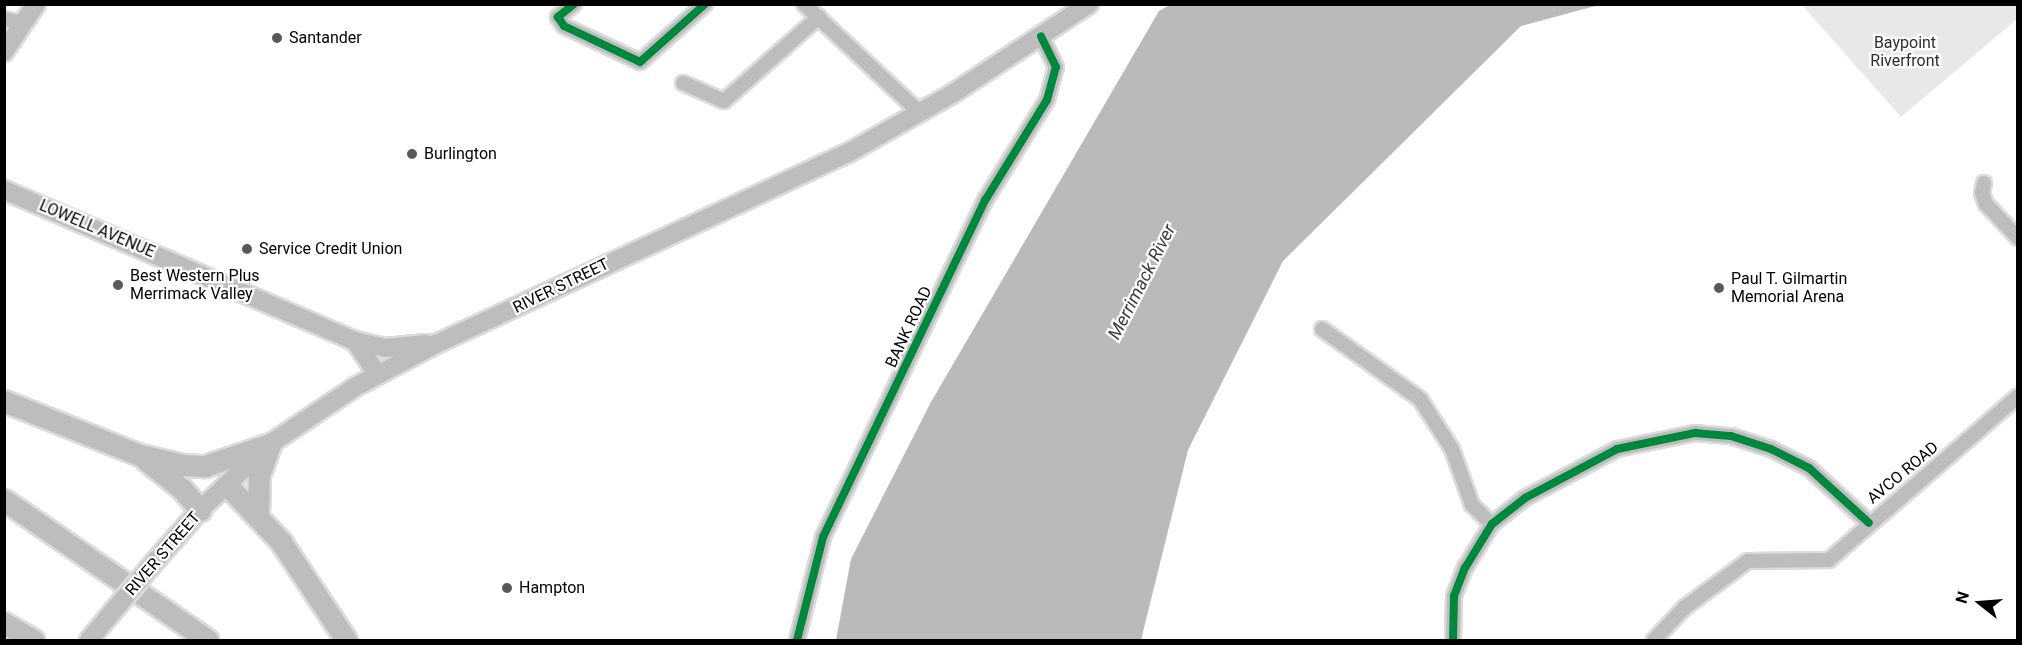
<!DOCTYPE html>
<html>
<head>
<meta charset="utf-8">
<style>
	body { margin:0 }
	#map { position:relative; width:2022px; height:645px; overflow:hidden; background:#fff; font-family:Roboto,sans-serif }
	div>[style] { position:absolute }
	.green>* { inset:0; background:#e8e8e8 }
	.water>* { inset:0; background:#bababa }
	.roads { filter:drop-shadow(2px 0 #dbdbdb) drop-shadow(-2px 0 #dbdbdb) drop-shadow(0 2px #dbdbdb) drop-shadow(0 -2px #dbdbdb) }
	.minor>* { height:14px; margin:-7px; padding:0 7px; transform-origin:7px; border-radius:7px; background:#bdbdbd }
	.major>* { height:18px; margin:-9px; padding:0 9px; transform-origin:9px; border-radius:9px; background:#bdbdbd }
	.highway>* { height:21px; margin:-10.5px; padding:0 10.5px; transform-origin:10.5px; border-radius:10.5px; background:#bdbdbd }
	.bridges { filter:drop-shadow(2px 0 #dbdbdb) drop-shadow(-2px 0 #dbdbdb) drop-shadow(0 2px #dbdbdb) drop-shadow(0 -2px #dbdbdb) }
	.major-bridge>* { height:18px; margin:-9px; padding:0 9px; transform-origin:9px; border-radius:9px; background:#bdbdbd }
	.cycleway>* { height:8px; margin:-4px; padding:0 4px; transform-origin:4px; border-radius:4px; background:#00873e }
	.dots>* { width:16px; height:16px; translate:-50% -50%; box-sizing:border-box; border:3px solid #fff; border-radius:50% }
	span { translate:-50% -50%; white-space:nowrap; text-align:center; line-height:1.15; -webkit-text-stroke:4.5px #fff; paint-order:stroke }
	.poi-label { font-size:16px; color:#000 }
	.left { translate:0 -50%; text-align:left }
	.park-label { font-size:16px; color:#2d2d2d }
	.street-label { font-size:16px; color:#000 }
	.water-label { font-size:18px; color:#3e3e3e; font-style:italic }
	.frame { position:absolute; inset:0; border:6px solid #000; pointer-events:none }
	.north { position:absolute; left:1950px; top:573px; width:60px; height:60px; -webkit-text-stroke:4px #fff; paint-order:stroke; rotate:287deg; font-size:16px; font-weight:700; line-height:24px; text-align:center; color:#000 }
	.north::after { content:''; display:block; margin:auto; width:21px; height:27px; background:#000; clip-path:polygon(50% 0,100% 100%,50% 72%,0 100%) }
</style>
</head>
<body>
<div id="map">
	<div class="green">
		<div style="clip-path:polygon(1802px 5px,2017px 5px,2017px 19px,1901px 117px)"></div>
	</div>
	<div class="water">
		<div style="clip-path:polygon(1170px 5px,1599px 5px,1521px 26px,1283px 261px,1188px 450px,1141px 640px,836px 640px,851px 559px,931px 402px,1159px 11px)"></div>
	</div>
	<div class="roads">
		<div class="minor">
			<div style="left:574px;top:4px;width:21px;rotate:141deg"></div>
			<div style="left:558px;top:17px;width:11px;rotate:56deg"></div>
			<div style="left:564px;top:26px;width:84px;rotate:25.3deg"></div>
			<div style="left:640px;top:62px;width:87px;rotate:-41.7deg"></div>
			<div style="left:804px;top:4px;width:159px;rotate:43.2deg"></div>
			<div style="left:4px;top:19px;width:19px;rotate:12deg"></div>
			<div style="left:683px;top:83px;width:45px;rotate:23.7deg"></div>
			<div style="left:724px;top:101px;width:127px;rotate:-41.5deg"></div>
			<div style="left:1984px;top:183px;width:10px;rotate:101deg"></div>
			<div style="left:1982px;top:193px;width:12px;rotate:70deg"></div>
			<div style="left:1986px;top:204px;width:47px;rotate:46.7deg"></div>
			<div style="left:1322px;top:329px;width:120px;rotate:35.5deg"></div>
			<div style="left:1420px;top:399px;width:59px;rotate:57.4deg"></div>
			<div style="left:1452px;top:449px;width:59px;rotate:70.3deg"></div>
			<div style="left:1472px;top:505px;width:28px;rotate:44deg"></div>
			<div style="left:797px;top:640px;width:106px;rotate:-75.8deg"></div>
			<div style="left:823px;top:537px;width:375px;rotate:-64.3deg"></div>
			<div style="left:986px;top:199px;width:116px;rotate:-58.4deg"></div>
			<div style="left:1047px;top:100px;width:34px;rotate:-75deg"></div>
			<div style="left:1056px;top:67px;width:34px;rotate:-116deg"></div>
			<div style="left:1453px;top:640px;width:44px;rotate:-88.7deg"></div>
			<div style="left:1454px;top:596px;width:30px;rotate:-69deg"></div>
			<div style="left:1465px;top:568px;width:52px;rotate:-58.5deg"></div>
			<div style="left:1492px;top:524px;width:42px;rotate:-38.2deg"></div>
			<div style="left:1525px;top:498px;width:104px;rotate:-28deg"></div>
			<div style="left:1617px;top:449px;width:80px;rotate:-11.6deg"></div>
			<div style="left:1695px;top:433px;width:36px;rotate:5deg"></div>
			<div style="left:1731px;top:436px;width:42px;rotate:18deg"></div>
			<div style="left:1771px;top:449px;width:42px;rotate:26.6deg"></div>
			<div style="left:1809px;top:468px;width:81px;rotate:42.5deg"></div>
			<div style="left:1654px;top:640px;width:44px;rotate:-46.8deg"></div>
			<div style="left:1684px;top:608px;width:79px;rotate:-36.3deg"></div>
			<div style="left:1748px;top:561px;width:81px;rotate:-0.7deg"></div>
			<div style="left:1829px;top:560px;width:250px;rotate:-40.9deg"></div>
		</div>
		<div class="major">
			<div style="left:4px;top:52px;width:58px;rotate:-56.3deg"></div>
			<div style="left:4px;top:190px;width:382px;rotate:23.3deg"></div>
			<div style="left:355px;top:341px;width:31px;rotate:13deg"></div>
			<div style="left:385px;top:348px;width:41px;rotate:-5.6deg"></div>
			<div style="left:355px;top:341px;width:40px;rotate:56deg"></div>
			<div style="left:157px;top:559px;width:65px;rotate:-48.7deg"></div>
			<div style="left:200px;top:510px;width:96px;rotate:-43.3deg"></div>
			<div style="left:270px;top:444px;width:102px;rotate:-33.8deg"></div>
			<div style="left:355px;top:387px;width:92px;rotate:-28deg"></div>
			<div style="left:436px;top:344px;width:456px;rotate:-24.9deg"></div>
			<div style="left:850px;top:152px;width:117px;rotate:-29.6deg"></div>
			<div style="left:952px;top:94px;width:164px;rotate:-33.3deg"></div>
		</div>
		<div class="highway">
			<div style="left:4px;top:401px;width:146px;rotate:21.7deg"></div>
			<div style="left:140px;top:455px;width:44px;rotate:13.1deg"></div>
			<div style="left:183px;top:465px;width:22px;rotate:3deg"></div>
			<div style="left:205px;top:466px;width:69px;rotate:-18.7deg"></div>
			<div style="left:146px;top:460px;width:46px;rotate:38.9deg"></div>
			<div style="left:182px;top:489px;width:28px;rotate:49deg"></div>
			<div style="left:227px;top:485px;width:79px;rotate:46.5deg"></div>
			<div style="left:281px;top:542px;width:118px;rotate:56.4deg"></div>
			<div style="left:4px;top:500px;width:247px;rotate:34.5deg"></div>
			<div style="left:258px;top:515px;width:40px;rotate:-88.6deg"></div>
			<div style="left:259px;top:475px;width:33px;rotate:-70deg"></div>
			<div style="left:4px;top:623px;width:34px;rotate:30deg"></div>
		</div>
	</div>
	<div class="bridges">
		<div class="major-bridge">
			<div style="left:89px;top:640px;width:106px;rotate:-50deg"></div>
		</div>
	</div>
	<div class="cycleway">
		<div style="left:574px;top:4px;width:21px;rotate:141deg"></div>
		<div style="left:558px;top:17px;width:11px;rotate:56deg"></div>
		<div style="left:564px;top:26px;width:84px;rotate:25.3deg"></div>
		<div style="left:640px;top:62px;width:87px;rotate:-41.7deg"></div>
		<div style="left:797px;top:640px;width:106px;rotate:-75.8deg"></div>
		<div style="left:823px;top:537px;width:375px;rotate:-64.3deg"></div>
		<div style="left:986px;top:199px;width:116px;rotate:-58.4deg"></div>
		<div style="left:1047px;top:100px;width:34px;rotate:-75deg"></div>
		<div style="left:1056px;top:67px;width:34px;rotate:-116deg"></div>
		<div style="left:1453px;top:640px;width:44px;rotate:-88.7deg"></div>
		<div style="left:1454px;top:596px;width:30px;rotate:-69deg"></div>
		<div style="left:1465px;top:568px;width:52px;rotate:-58.5deg"></div>
		<div style="left:1492px;top:524px;width:42px;rotate:-38.2deg"></div>
		<div style="left:1525px;top:498px;width:104px;rotate:-28deg"></div>
		<div style="left:1617px;top:449px;width:80px;rotate:-11.6deg"></div>
		<div style="left:1695px;top:433px;width:36px;rotate:5deg"></div>
		<div style="left:1731px;top:436px;width:42px;rotate:18deg"></div>
		<div style="left:1771px;top:449px;width:42px;rotate:26.6deg"></div>
		<div style="left:1809px;top:468px;width:81px;rotate:42.5deg"></div>
	</div>
	<div class="dots">
		<div style="left:277px;top:38px;background:#595959"></div>
		<div style="left:412px;top:154px;background:#595959"></div>
		<div style="left:247px;top:249px;background:#595959"></div>
		<div style="left:118px;top:285px;background:#595959"></div>
		<div style="left:1719px;top:288px;background:#595959"></div>
		<div style="left:507px;top:588px;background:#595959"></div>
	</div>
	<div class="poi-label">
		<span class="left" style="left:289px;top:38px">Santander</span>
		<span class="left" style="left:424px;top:154px">Burlington</span>
		<span class="left" style="left:259px;top:249px">Service Credit Union</span>
		<span class="left" style="left:130px;top:285px">Best Western Plus<br>Merrimack Valley</span>
		<span class="left" style="left:1731px;top:288px">Paul T. Gilmartin<br>Memorial Arena</span>
		<span class="left" style="left:519px;top:588px">Hampton</span>
	</div>
	<div class="park-label">
		<span style="left:1905px;top:52px">Baypoint<br>Riverfront</span>
	</div>
	<div class="street-label">
		<span style="left:97px;top:229px;rotate:23deg">LOWELL AVENUE</span>
		<span style="left:561px;top:286px;rotate:-26deg">RIVER STREET</span>
		<span style="left:909px;top:327px;rotate:-65deg">BANK ROAD</span>
		<span style="left:1903px;top:473px;rotate:-40deg">AVCO ROAD</span>
		<span style="left:163px;top:554px;rotate:-49deg">RIVER STREET</span>
	</div>
	<div class="water-label">
		<span style="left:1142px;top:282px;rotate:-63deg">Merrimack River</span>
	</div>
	<div class="frame"></div>
	<div class="north">N</div>
</div>
</body>
</html>
